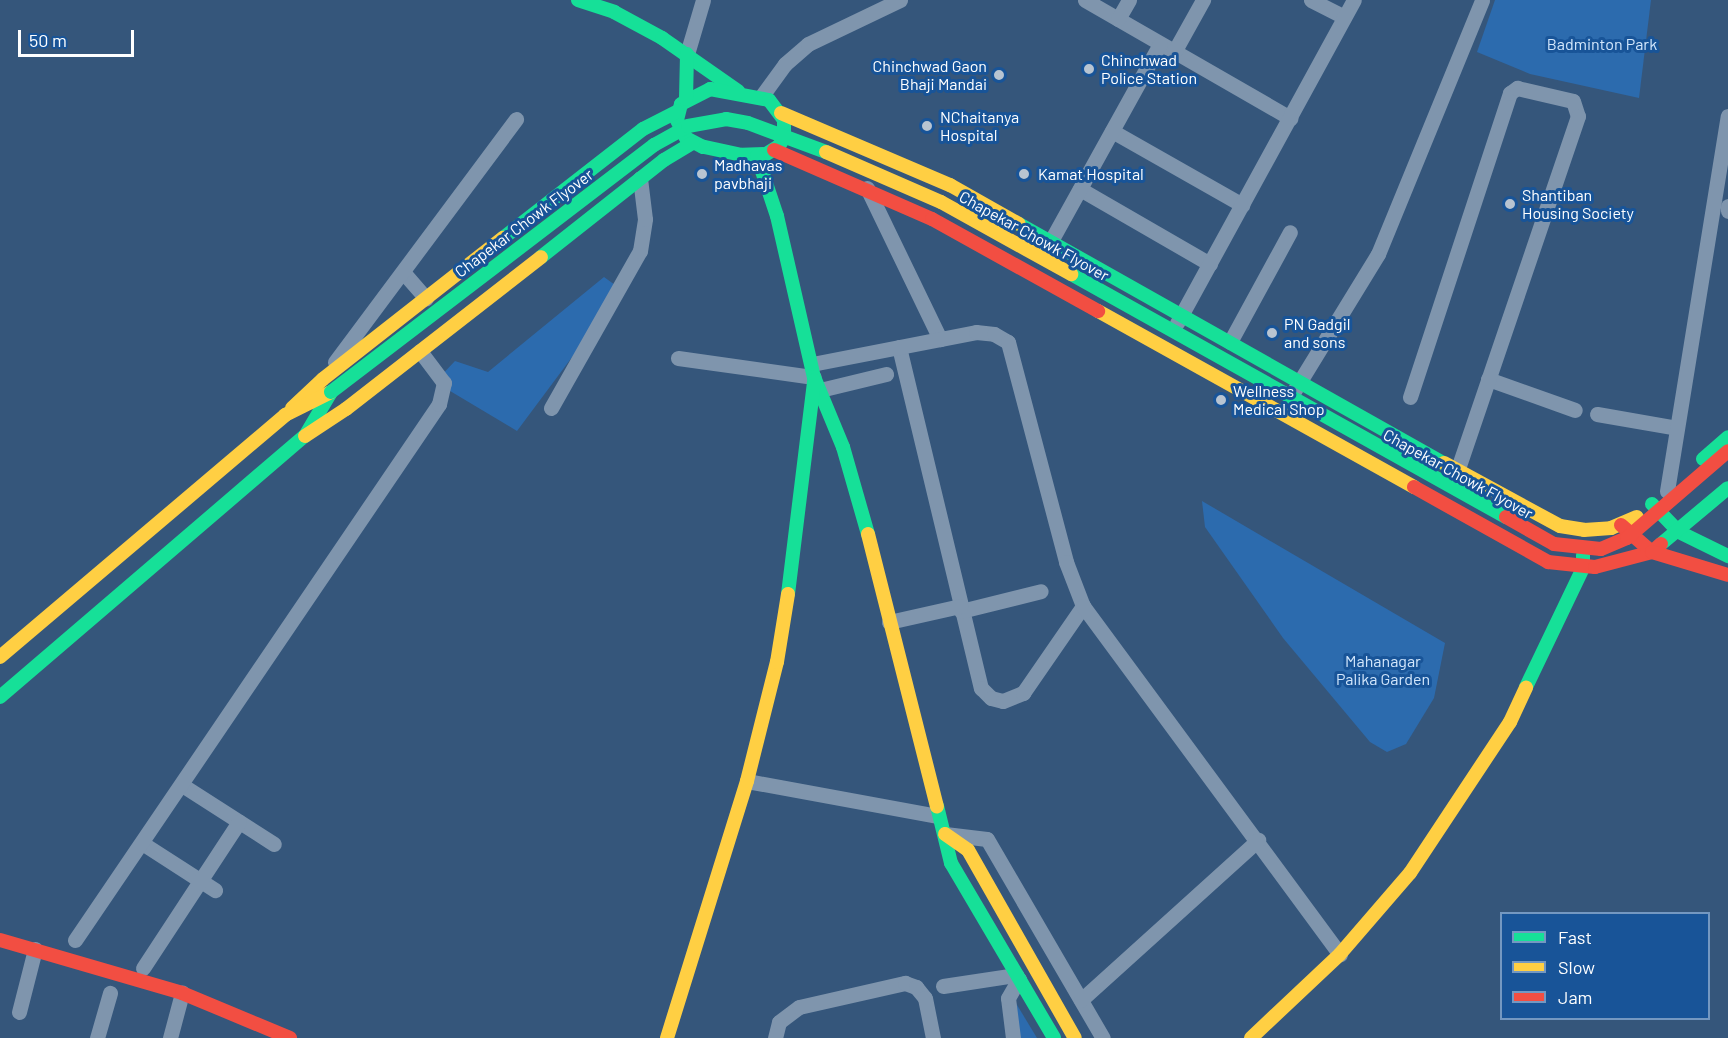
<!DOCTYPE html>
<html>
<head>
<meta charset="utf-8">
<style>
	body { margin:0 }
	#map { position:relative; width:1728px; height:1038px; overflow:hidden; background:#35567b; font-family:Barlow,sans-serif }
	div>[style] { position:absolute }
	.green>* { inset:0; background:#2c6bae }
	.street>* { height:15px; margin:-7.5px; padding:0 7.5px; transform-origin:7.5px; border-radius:7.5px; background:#7f95ad }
	.fast>* { height:14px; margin:-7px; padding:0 7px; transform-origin:7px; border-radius:7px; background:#16e098 }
	.slow>* { height:14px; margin:-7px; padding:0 7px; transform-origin:7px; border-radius:7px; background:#ffcf43 }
	.jam>* { height:14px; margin:-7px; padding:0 7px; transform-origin:7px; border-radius:7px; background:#f24e42 }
	.fast-bridge>* { height:14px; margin:-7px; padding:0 7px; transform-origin:7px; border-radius:7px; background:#16e098 }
	.slow-bridge>* { height:14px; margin:-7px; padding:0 7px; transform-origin:7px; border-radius:7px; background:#ffcf43 }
	.jam-bridge>* { height:14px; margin:-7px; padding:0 7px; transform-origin:7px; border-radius:7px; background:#f24e42 }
	.dots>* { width:16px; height:16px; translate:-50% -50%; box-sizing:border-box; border:3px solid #185498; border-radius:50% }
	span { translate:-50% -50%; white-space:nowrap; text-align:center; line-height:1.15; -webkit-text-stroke:6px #185498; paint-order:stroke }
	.park-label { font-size:16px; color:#d3e7fc }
	.poi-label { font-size:16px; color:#fff }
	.left { translate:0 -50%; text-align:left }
	.right { translate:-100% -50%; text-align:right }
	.street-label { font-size:16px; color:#fff }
	.legend { position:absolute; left:1500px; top:912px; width:210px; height:108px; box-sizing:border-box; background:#185498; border:2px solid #7498c1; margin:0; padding:8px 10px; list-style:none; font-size:18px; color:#fff }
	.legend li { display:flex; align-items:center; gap:12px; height:30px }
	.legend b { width:30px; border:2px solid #7498c1 }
	.scale { position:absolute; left:18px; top:30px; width:116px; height:27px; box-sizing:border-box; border:3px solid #fff; border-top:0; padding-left:8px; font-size:18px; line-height:21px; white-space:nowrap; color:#fff; -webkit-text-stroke:4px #185498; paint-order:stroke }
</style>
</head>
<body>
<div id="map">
	<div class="green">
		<div style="clip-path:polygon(1495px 0,1651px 0,1639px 98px,1530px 74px,1477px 52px)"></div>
		<div style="clip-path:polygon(604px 277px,622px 290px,517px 431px,435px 382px,455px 361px,488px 372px)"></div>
		<div style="clip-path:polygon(1202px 501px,1445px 643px,1434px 698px,1406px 744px,1387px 752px,1370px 742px,1283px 638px,1205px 527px)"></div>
		<div style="clip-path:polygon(1011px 995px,1037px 1038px,1017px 1038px)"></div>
	</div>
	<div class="street">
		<div style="left:1085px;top:0;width:237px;rotate:29.9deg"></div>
		<div style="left:1311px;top:0;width:37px;rotate:27deg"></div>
		<div style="left:1118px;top:19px;width:22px;rotate:-60deg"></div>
		<div style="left:1174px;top:52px;width:60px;rotate:-60.9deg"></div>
		<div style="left:687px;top:54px;width:56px;rotate:-73.5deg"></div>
		<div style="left:761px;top:97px;width:41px;rotate:-54deg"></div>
		<div style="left:785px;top:64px;width:30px;rotate:-41deg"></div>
		<div style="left:808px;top:44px;width:102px;rotate:-25.6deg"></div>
		<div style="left:1112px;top:131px;width:150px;rotate:29.6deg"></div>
		<div style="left:867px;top:188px;width:168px;rotate:64.2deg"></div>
		<div style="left:1080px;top:189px;width:150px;rotate:30deg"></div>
		<div style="left:1728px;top:206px;width:5px;rotate:90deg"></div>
		<div style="left:1047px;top:248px;width:233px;rotate:-61deg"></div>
		<div style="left:403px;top:272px;width:35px;rotate:49deg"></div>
		<div style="left:1177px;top:323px;width:368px;rotate:-61.3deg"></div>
		<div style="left:1230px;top:342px;width:125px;rotate:-61.4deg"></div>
		<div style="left:899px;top:347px;width:351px;rotate:76.5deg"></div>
		<div style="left:981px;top:688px;width:14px;rotate:45deg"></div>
		<div style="left:991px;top:698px;width:12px;rotate:14deg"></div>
		<div style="left:1003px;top:701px;width:22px;rotate:-22deg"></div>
		<div style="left:1023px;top:693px;width:106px;rotate:-55.4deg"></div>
		<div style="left:678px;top:358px;width:137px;rotate:8deg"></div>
		<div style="left:335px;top:362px;width:303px;rotate:-53.3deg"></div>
		<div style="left:812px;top:364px;width:167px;rotate:-11deg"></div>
		<div style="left:976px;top:332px;width:18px;rotate:6deg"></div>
		<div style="left:994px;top:334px;width:16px;rotate:30deg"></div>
		<div style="left:1008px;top:342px;width:228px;rotate:75.2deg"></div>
		<div style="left:1066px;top:562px;width:47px;rotate:68.9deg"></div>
		<div style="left:1083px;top:606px;width:433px;rotate:53.6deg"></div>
		<div style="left:1488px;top:379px;width:92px;rotate:19.6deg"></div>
		<div style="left:820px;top:390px;width:68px;rotate:-13.6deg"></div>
		<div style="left:1294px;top:391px;width:161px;rotate:-58.5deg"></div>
		<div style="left:1378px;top:254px;width:274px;rotate:-67.7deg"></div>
		<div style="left:1410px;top:397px;width:320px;rotate:-71.8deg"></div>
		<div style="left:1510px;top:93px;width:9px;rotate:-36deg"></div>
		<div style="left:1517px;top:88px;width:57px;rotate:13.1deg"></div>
		<div style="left:1573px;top:101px;width:16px;rotate:72deg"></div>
		<div style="left:1578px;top:116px;width:375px;rotate:108.8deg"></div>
		<div style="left:551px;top:408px;width:180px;rotate:-60.5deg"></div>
		<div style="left:640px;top:251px;width:32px;rotate:-81deg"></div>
		<div style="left:645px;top:219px;width:41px;rotate:-97deg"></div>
		<div style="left:1597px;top:414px;width:81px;rotate:9.9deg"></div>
		<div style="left:1667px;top:491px;width:380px;rotate:-80.8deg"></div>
		<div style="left:961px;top:611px;width:82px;rotate:-14deg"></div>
		<div style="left:889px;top:622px;width:73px;rotate:-12.7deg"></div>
		<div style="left:747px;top:781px;width:193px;rotate:10.4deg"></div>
		<div style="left:182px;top:785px;width:109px;rotate:32.7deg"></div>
		<div style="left:945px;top:834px;width:42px;rotate:6.8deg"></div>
		<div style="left:987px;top:839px;width:230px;rotate:59.8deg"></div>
		<div style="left:142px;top:843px;width:87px;rotate:32.8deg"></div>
		<div style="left:75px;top:940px;width:648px;rotate:-55.82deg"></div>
		<div style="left:439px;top:404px;width:22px;rotate:-77deg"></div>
		<div style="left:444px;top:383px;width:40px;rotate:-127deg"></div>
		<div style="left:143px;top:968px;width:175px;rotate:-56.7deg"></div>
		<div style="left:943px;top:986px;width:74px;rotate:-8.6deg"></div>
		<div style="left:1081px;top:1000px;width:239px;rotate:-42.1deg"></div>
		<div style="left:19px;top:1012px;width:65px;rotate:-75.7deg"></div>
		<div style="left:97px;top:1038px;width:47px;rotate:-73.9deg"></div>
		<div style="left:170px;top:1038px;width:47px;rotate:-75.1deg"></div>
		<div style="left:775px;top:1038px;width:16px;rotate:-76deg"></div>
		<div style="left:779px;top:1022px;width:25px;rotate:-37deg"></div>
		<div style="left:799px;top:1007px;width:109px;rotate:-12.8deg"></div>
		<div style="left:905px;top:983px;width:12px;rotate:20deg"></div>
		<div style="left:916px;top:987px;width:14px;rotate:51deg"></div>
		<div style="left:925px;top:998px;width:41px;rotate:78.7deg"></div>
		<div style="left:1013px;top:1038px;width:40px;rotate:-97.1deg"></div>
		<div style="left:1008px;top:998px;width:22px;rotate:-60deg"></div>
	</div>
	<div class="fast">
		<div style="left:578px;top:0;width:38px;rotate:18deg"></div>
		<div style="left:614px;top:12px;width:55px;rotate:28.4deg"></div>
		<div style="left:662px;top:38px;width:93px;rotate:34.9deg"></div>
		<div style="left:710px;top:89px;width:60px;rotate:10.6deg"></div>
		<div style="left:769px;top:100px;width:25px;rotate:53deg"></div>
		<div style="left:784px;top:120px;width:17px;rotate:90deg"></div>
		<div style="left:784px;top:137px;width:10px;rotate:119deg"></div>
		<div style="left:779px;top:146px;width:15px;rotate:148deg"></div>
		<div style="left:766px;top:154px;width:24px;rotate:178deg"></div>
		<div style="left:742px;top:155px;width:40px;rotate:-168deg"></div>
		<div style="left:703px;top:147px;width:19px;rotate:-152deg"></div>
		<div style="left:686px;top:138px;width:20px;rotate:-117deg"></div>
		<div style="left:677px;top:120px;width:16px;rotate:-76deg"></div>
		<div style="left:681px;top:104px;width:33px;rotate:-27deg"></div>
		<div style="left:686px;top:99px;width:45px;rotate:-88.7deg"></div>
		<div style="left:757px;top:156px;width:63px;rotate:71.6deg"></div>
		<div style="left:777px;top:216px;width:165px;rotate:77.1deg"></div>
		<div style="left:814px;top:377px;width:76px;rotate:67.5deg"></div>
		<div style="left:843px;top:447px;width:91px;rotate:74deg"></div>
		<div style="left:1019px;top:224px;width:488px;rotate:29.4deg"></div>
		<div style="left:503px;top:238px;width:177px;rotate:-37.9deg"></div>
		<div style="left:643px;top:129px;width:38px;rotate:-27deg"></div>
		<div style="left:541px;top:257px;width:157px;rotate:-38.3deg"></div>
		<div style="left:664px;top:160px;width:33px;rotate:-31deg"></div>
		<div style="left:1703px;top:459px;width:33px;rotate:-41deg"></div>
		<div style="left:1652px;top:504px;width:39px;rotate:46deg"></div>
		<div style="left:1679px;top:532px;width:55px;rotate:26.1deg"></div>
		<div style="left:1661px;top:544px;width:87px;rotate:-39.9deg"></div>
		<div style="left:788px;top:594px;width:215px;rotate:-83deg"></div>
		<div style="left:1526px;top:687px;width:132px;rotate:-64.4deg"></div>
		<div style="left:1583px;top:568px;width:13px;rotate:-90deg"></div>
		<div style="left:0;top:697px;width:401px;rotate:-40.6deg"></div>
		<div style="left:305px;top:436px;width:51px;rotate:-59.4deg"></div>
		<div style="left:937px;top:806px;width:59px;rotate:76.2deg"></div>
		<div style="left:951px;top:863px;width:203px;rotate:59.5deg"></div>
	</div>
	<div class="slow">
		<div style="left:781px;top:113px;width:184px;rotate:23.1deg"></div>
		<div style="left:950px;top:185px;width:79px;rotate:29.5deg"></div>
		<div style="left:1098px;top:311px;width:362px;rotate:29.1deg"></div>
		<div style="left:292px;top:408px;width:42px;rotate:-43.1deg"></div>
		<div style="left:323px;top:379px;width:229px;rotate:-38.1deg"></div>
		<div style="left:305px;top:436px;width:49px;rotate:-33.4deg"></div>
		<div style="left:346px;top:409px;width:247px;rotate:-37.9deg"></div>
		<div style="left:1444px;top:463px;width:132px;rotate:28.5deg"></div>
		<div style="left:1560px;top:526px;width:24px;rotate:9deg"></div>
		<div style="left:1584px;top:530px;width:27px;rotate:-4deg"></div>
		<div style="left:1611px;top:528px;width:28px;rotate:-23deg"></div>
		<div style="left:868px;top:534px;width:281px;rotate:75.8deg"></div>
		<div style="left:0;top:657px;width:374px;rotate:-40.3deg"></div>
		<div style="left:285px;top:415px;width:51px;rotate:-26.6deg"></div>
		<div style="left:945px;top:834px;width:28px;rotate:35deg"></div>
		<div style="left:968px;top:850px;width:216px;rotate:60.4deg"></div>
		<div style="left:667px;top:1038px;width:269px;rotate:-72.7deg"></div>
		<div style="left:747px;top:781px;width:123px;rotate:-75.9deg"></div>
		<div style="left:777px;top:662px;width:69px;rotate:-80.8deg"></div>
		<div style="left:1251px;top:1038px;width:122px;rotate:-43.3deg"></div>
		<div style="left:1340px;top:954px;width:107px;rotate:-49.2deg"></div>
		<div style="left:1410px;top:873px;width:181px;rotate:-56.5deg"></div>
		<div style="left:1510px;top:722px;width:38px;rotate:-65deg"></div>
	</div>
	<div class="jam">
		<div style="left:774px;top:150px;width:172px;rotate:23.6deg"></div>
		<div style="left:932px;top:219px;width:190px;rotate:29deg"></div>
		<div style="left:1414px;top:487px;width:154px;rotate:29.2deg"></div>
		<div style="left:1548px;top:562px;width:47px;rotate:6.1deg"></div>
		<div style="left:1595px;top:567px;width:59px;rotate:-14.7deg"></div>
		<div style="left:1652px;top:552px;width:12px;rotate:-42deg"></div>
		<div style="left:1621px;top:525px;width:41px;rotate:41.1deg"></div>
		<div style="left:1652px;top:552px;width:79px;rotate:16.8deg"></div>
		<div style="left:0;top:940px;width:190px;rotate:16.2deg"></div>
		<div style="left:182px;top:993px;width:117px;rotate:22.6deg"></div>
	</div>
	<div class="fast-bridge">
		<div style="left:1071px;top:274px;width:498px;rotate:29.2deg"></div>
		<div style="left:331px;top:392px;width:407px;rotate:-37.4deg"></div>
		<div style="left:654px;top:145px;width:39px;rotate:-29deg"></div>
		<div style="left:688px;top:126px;width:39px;rotate:-10deg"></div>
		<div style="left:726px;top:119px;width:22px;rotate:10deg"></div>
		<div style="left:748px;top:123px;width:83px;rotate:20.4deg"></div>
	</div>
	<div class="slow-bridge">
		<div style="left:826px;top:152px;width:125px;rotate:23.5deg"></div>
		<div style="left:941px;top:202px;width:149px;rotate:29deg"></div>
	</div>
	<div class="jam-bridge">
		<div style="left:1506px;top:517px;width:55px;rotate:29.4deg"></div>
		<div style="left:1554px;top:544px;width:47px;rotate:6.1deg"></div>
		<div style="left:1601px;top:549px;width:28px;rotate:-23deg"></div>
		<div style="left:1627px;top:538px;width:133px;rotate:-40.7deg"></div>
	</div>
	<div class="dots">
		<div style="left:1089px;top:69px;background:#b8c4d1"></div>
		<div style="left:999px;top:75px;background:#b8c4d1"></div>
		<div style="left:927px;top:126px;background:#b8c4d1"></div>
		<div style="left:702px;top:174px;background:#b8c4d1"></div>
		<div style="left:1024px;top:174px;background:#b8c4d1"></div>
		<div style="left:1510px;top:204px;background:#b8c4d1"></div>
		<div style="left:1272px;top:333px;background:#b8c4d1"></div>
		<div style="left:1221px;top:400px;background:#b8c4d1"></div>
	</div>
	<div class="park-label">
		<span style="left:1602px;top:44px">Badminton Park</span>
		<span style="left:1383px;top:670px">Mahanagar<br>Palika Garden</span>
	</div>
	<div class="poi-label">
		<span class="left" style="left:1101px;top:69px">Chinchwad<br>Police Station</span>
		<span class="right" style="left:987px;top:75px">Chinchwad Gaon<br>Bhaji Mandai</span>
		<span class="left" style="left:940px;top:126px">NChaitanya<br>Hospital</span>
		<span class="left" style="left:714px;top:174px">Madhavas<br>pavbhaji</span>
		<span class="left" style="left:1038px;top:174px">Kamat Hospital</span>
		<span class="left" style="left:1522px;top:204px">Shantiban<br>Housing Society</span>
		<span class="left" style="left:1284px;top:333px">PN Gadgil<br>and sons</span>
		<span class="left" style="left:1233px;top:400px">Wellness<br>Medical Shop</span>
	</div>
	<div class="street-label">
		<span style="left:524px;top:223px;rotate:-37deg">Chapekar Chowk Flyover</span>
		<span style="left:1034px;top:236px;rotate:29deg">Chapekar Chowk Flyover</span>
		<span style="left:1458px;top:474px;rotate:29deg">Chapekar Chowk Flyover</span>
	</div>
	<ul class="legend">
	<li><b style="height:8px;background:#16e098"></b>Fast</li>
	<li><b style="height:8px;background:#ffcf43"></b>Slow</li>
	<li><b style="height:8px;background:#f24e42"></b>Jam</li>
	</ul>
	<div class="scale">50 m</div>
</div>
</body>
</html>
